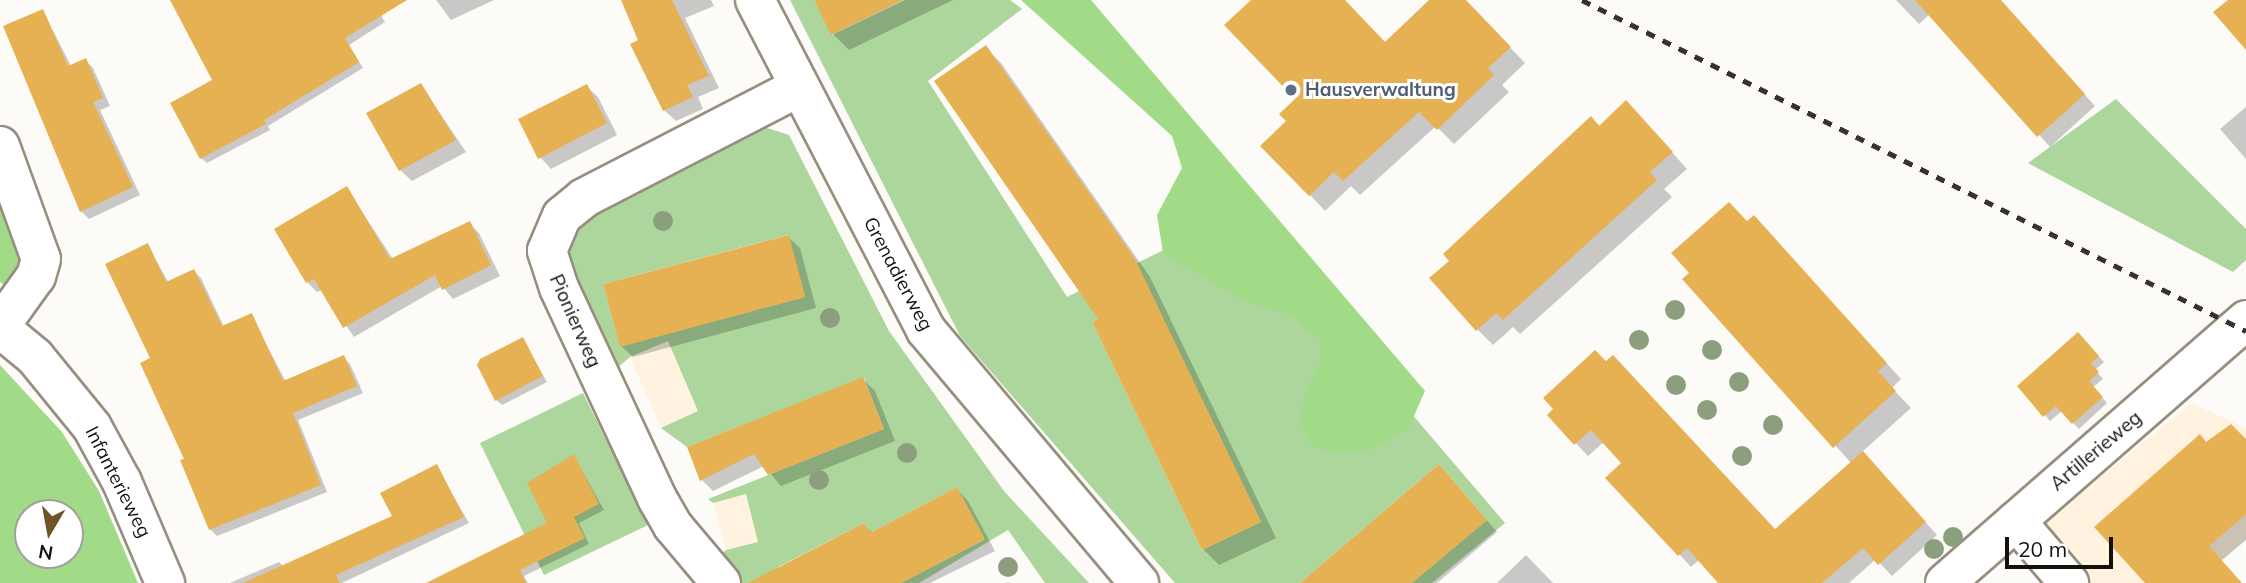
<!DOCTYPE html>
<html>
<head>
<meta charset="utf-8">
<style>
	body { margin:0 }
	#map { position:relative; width:2246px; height:583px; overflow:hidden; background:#fdfbf8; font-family:Mulish,sans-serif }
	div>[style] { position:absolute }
	.built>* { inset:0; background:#fff3e0 }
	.green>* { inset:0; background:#acd69b }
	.forest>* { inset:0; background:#a1db88 }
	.shadow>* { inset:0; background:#0003 }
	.building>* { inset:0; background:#e5b152 }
	.roads { filter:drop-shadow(2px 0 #978e7e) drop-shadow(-2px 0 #978e7e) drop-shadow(0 2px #978e7e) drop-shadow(0 -2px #978e7e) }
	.minor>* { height:38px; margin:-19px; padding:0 19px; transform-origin:19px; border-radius:19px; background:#fff }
	.rail>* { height:5px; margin-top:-2.5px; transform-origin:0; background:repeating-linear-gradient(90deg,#36332d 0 9px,transparent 0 18px) }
	.trees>* { width:20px; height:20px; margin:-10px; border-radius:50%; background:#8b9e7e }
	.dots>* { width:19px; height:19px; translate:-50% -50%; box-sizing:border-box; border:4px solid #fff; border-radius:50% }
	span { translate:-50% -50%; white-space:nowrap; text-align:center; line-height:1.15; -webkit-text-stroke:6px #fff; paint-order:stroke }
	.service-label { font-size:19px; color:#4e5e75; font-weight:700 }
	.left { translate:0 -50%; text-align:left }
	.street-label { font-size:19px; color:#14110b }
	.north { position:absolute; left:14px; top:499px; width:70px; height:70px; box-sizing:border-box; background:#fff; border:2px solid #a1a09d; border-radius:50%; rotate:190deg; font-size:19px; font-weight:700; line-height:28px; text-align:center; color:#14110b }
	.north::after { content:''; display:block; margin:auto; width:24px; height:32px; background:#715327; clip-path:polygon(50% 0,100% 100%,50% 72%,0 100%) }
	.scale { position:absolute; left:2005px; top:537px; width:108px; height:32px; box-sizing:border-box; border:4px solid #14110b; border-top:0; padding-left:9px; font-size:21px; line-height:24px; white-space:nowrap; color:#14110b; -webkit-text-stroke:5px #fff; paint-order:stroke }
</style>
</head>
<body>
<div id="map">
	<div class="built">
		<div style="clip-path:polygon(668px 341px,699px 411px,661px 428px,630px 358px)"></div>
		<div style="clip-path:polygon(2192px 403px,2246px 428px,2246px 539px,2194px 583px,2069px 583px,2028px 536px)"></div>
		<div style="clip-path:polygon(746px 494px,759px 542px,726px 550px,713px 503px)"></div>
	</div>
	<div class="green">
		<div style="clip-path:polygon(evenodd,790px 0,814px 0,832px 35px,905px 0,1010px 0,1022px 9px,928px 81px,1067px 297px,1240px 213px,1505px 523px,1432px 583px,1412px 583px,1487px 520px,1439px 464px,1300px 583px,1175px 583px,960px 336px,790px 0,1151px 294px,1261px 522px,1202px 550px,1092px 322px,1151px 294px)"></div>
		<div style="clip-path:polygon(2116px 99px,2246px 229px,2246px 260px,2233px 272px,2028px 163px)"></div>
		<div style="clip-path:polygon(evenodd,764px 127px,789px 135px,889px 331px,1004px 491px,1089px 583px,1045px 583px,1008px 530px,919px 583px,901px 583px,984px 540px,957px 487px,870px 533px,864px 523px,778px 567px,786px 583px,736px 583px,714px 558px,726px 550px,758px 542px,746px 494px,713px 503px,708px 499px,884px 429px,864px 378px,687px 447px,661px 428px,698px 411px,668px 341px,630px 357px,616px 369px,565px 263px,568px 241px,579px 222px,743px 132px,764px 127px,788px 235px,805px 297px,620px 346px,603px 284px,788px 235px)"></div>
		<div style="clip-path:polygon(583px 393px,648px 525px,544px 575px,480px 443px)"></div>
	</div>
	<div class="forest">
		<div style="clip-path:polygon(1021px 0,1091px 0,1425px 391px,1409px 427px,1375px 449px,1332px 453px,1310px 444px,1300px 420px,1306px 390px,1320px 363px,1322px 342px,1290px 315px,1245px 301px,1163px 253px,1157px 215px,1182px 168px,1172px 136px)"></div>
		<div style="clip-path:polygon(0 199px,22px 252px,21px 272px,11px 290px,0 282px)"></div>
		<div style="clip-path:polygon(evenodd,0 365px,62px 432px,99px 491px,138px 583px,0 583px,0 365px,28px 513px,70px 513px,70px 555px,28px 555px,28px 513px)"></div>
	</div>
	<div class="shadow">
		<div style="clip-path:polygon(172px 0,372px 0,385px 22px,349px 45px,363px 68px,268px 126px,270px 130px,207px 163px,201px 158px,215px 81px)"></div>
		<div style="clip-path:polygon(436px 0,494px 0,451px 20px)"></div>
		<div style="clip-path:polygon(623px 0,711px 0,714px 6px,685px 18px,719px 88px,698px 97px,703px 109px,676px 121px,664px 110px)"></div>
		<div style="clip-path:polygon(816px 0,953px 0,849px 50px,833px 34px)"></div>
		<div style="clip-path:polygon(1253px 0,1343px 0,1385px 44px,1432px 0,1464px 0,1525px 63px,1502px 85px,1509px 92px,1454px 144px,1436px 126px,1360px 195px,1351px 186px,1325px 211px,1310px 195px,1288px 121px,1297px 99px)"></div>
		<div style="clip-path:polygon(1896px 0,2000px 0,2095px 106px,2050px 147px,1930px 14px,1919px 24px)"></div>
		<div style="clip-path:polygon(43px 11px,71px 66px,85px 60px,93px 68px,110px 106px,100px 110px,140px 195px,89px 219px,81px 211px)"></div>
		<div style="clip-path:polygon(985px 48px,1001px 63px,1150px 277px,1276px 538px,1219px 565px,1203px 549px)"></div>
		<div style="clip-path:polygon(421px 85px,466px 152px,412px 181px,400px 170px)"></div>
		<div style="clip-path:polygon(586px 86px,598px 97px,617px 135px,551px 169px,540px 157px)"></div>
		<div style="clip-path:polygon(2246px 107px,2246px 159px,2220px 129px)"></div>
		<div style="clip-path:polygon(1591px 118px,1601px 127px,1641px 118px,1687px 169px,1664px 189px,1672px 197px,1520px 334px,1513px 327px,1493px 345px,1477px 329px)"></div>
		<div style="clip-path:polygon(347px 189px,393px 259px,469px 223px,479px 233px,500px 276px,453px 299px,442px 286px,354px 337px,322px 290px,317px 292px,307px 282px)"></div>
		<div style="clip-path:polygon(1748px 223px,1769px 233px,1901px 379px,1892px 388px,1911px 408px,1862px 452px,1937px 535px,1892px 576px,1876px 559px,1849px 583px,1720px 583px,1699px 560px,1691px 567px,1679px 554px,1623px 463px,1604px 442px,1588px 456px,1549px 415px,1556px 409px,1775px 531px,1852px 464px,1684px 279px)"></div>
		<div style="clip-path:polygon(788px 237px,800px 248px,816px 308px,633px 357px,621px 346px)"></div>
		<div style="clip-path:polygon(147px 245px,169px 283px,194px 271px,201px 278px,224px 327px,251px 315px,286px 382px,343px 357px,350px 364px,363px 393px,298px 420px,327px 492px,217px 536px,210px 529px,153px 359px)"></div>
		<div style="clip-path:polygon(2078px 334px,2104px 362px,2095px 370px,2103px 379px,2093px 387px,2107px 403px,2079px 429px,2062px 411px,2050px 421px,2045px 415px)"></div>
		<div style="clip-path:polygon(523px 340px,547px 382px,502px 405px,496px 400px)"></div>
		<div style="clip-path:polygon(863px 379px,875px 391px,895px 441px,781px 486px,764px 466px,713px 491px,702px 480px)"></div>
		<div style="clip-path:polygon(2246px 440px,2246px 540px,2221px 561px,2241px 583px,2147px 583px,2206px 444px)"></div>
		<div style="clip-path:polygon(574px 456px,604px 510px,579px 523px,589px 544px,524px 576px,528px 583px,473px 583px,549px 524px)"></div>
		<div style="clip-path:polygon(436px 466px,469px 523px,342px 583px,230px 583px,279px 562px,284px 567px,394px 516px)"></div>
		<div style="clip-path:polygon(1450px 478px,1497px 532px,1437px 583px,1302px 583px)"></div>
		<div style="clip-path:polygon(957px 489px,968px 501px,995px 551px,930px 583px,788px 583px,864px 525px,872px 533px)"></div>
		<div style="clip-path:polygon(1526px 555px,1553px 583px,1497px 583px)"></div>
	</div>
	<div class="building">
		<div style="clip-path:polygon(170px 0,407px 0,345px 38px,359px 62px,264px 120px,266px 124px,200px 159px,170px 103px,212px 80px)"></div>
		<div style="clip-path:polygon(621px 0,672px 0,709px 76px,687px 85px,693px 97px,663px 111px,630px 44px,638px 40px)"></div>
		<div style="clip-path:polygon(814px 0,903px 0,831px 35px)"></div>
		<div style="clip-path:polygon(1251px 0,1345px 0,1385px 42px,1429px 0,1466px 0,1511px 47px,1488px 68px,1494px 75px,1437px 130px,1419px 112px,1343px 181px,1334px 172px,1309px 196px,1260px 146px,1286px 121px,1279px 114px,1295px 99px,1224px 25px)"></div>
		<div style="clip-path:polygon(1915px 0,2001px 0,2085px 94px,2037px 137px)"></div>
		<div style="clip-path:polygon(2228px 0,2246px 0,2246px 50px,2213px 12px)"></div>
		<div style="clip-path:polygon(43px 9px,68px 66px,86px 58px,103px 98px,93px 102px,133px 187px,80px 212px,3px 26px)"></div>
		<div style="clip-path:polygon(986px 45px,1135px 259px,1261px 522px,1202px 550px,1092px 322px,1098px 319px,934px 81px)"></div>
		<div style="clip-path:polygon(421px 83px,456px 140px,399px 171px,366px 113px)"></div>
		<div style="clip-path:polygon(587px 84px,607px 123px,538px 159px,518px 119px)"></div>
		<div style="clip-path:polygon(1626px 100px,1673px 152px,1650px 172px,1657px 180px,1503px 320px,1496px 313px,1476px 331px,1429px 278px,1449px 261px,1443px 254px,1591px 116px,1599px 126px)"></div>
		<div style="clip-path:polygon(347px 186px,390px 259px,470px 221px,491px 265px,442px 290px,435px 275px,343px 328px,314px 279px,306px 283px,274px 229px)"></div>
		<div style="clip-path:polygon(1729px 202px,1747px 221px,1754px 215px,1887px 363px,1878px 371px,1896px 391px,1833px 448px,1682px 279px,1689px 273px,1671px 253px)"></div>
		<div style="clip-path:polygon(789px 235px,805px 297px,620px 347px,603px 284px)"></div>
		<div style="clip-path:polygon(148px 243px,166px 282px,194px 269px,222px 326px,252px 313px,283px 381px,344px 355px,357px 386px,293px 413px,321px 485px,209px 530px,180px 460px,184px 459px,140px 363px,150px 358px,105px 264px)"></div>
		<div style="clip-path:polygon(2078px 332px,2099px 356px,2091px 363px,2099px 372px,2089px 381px,2103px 397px,2072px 424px,2056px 406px,2043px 417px,2017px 386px)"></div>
		<div style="clip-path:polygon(523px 337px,543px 376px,495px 401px,477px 365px,480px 359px)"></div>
		<div style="clip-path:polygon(1595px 350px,1606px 361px,1613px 355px,1775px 529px,1863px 451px,1926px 522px,1878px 565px,1863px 548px,1822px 583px,1718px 583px,1687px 548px,1678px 556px,1605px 478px,1621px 463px,1591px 430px,1574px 445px,1547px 415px,1553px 409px,1543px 398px)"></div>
		<div style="clip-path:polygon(863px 377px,884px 429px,768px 475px,754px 454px,700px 481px,687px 447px)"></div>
		<div style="clip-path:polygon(2231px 424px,2246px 439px,2246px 514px,2209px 546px,2242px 583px,2145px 583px,2094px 527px,2200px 434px,2206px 442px)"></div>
		<div style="clip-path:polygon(574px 454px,599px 504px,574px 517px,585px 538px,520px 570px,526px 583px,426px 583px,547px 523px,527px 483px)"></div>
		<div style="clip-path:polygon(437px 464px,464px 517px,336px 575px,340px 583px,243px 583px,392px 516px,380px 493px)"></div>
		<div style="clip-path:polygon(1439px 464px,1487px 520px,1412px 583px,1300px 583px)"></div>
		<div style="clip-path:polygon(957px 487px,985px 539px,901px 583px,748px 583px,864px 523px,870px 533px)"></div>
	</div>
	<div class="roads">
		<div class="minor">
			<div style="left:755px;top:0;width:372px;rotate:62.6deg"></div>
			<div style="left:926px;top:330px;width:331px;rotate:49.9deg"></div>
			<div style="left:0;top:146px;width:120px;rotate:70.1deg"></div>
			<div style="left:41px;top:259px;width:18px;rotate:106deg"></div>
			<div style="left:36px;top:276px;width:62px;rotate:125.8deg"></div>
			<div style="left:0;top:328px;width:45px;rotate:39.6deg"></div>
			<div style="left:35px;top:357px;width:90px;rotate:50.8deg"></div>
			<div style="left:92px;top:427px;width:63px;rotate:61.4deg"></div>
			<div style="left:122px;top:482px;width:110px;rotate:66.9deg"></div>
			<div style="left:2016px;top:521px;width:82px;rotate:49.5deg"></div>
			<div style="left:721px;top:583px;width:75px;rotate:-130.1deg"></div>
			<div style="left:673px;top:526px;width:32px;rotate:-120deg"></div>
			<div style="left:657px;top:498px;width:232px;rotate:-115deg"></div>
			<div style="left:559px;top:288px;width:39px;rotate:-108deg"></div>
			<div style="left:547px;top:251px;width:38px;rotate:-67deg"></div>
			<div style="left:562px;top:216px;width:28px;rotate:-39deg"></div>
			<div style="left:584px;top:198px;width:242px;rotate:-27.3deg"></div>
			<div style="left:1945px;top:583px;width:400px;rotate:-41.1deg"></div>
		</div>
	</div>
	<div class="rail">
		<div style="left:1582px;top:0;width:742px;rotate:26.5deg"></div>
	</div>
	<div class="trees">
		<div style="left:663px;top:221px"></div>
		<div style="left:1675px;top:310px"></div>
		<div style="left:830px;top:318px"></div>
		<div style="left:1639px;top:340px"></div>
		<div style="left:1712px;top:350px"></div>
		<div style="left:1739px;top:382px"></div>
		<div style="left:1676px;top:385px"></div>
		<div style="left:1707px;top:410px"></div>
		<div style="left:1773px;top:425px"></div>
		<div style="left:907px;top:453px"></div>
		<div style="left:1742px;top:456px"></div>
		<div style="left:819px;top:480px"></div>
		<div style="left:1953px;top:537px"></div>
		<div style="left:1934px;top:549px"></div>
		<div style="left:1008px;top:567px"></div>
	</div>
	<div class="dots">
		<div style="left:1291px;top:90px;background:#5c6f8a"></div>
	</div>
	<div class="service-label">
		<span class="left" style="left:1305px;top:90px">Hausverwaltung</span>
	</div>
	<div class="street-label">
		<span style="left:898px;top:274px;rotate:62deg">Grenadierweg</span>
		<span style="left:575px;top:321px;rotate:66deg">Pionierweg</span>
		<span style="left:2096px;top:451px;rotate:-40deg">Artillerieweg</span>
		<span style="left:118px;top:482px;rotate:63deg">Infanterieweg</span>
	</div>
	<div class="north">N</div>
	<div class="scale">20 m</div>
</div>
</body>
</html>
